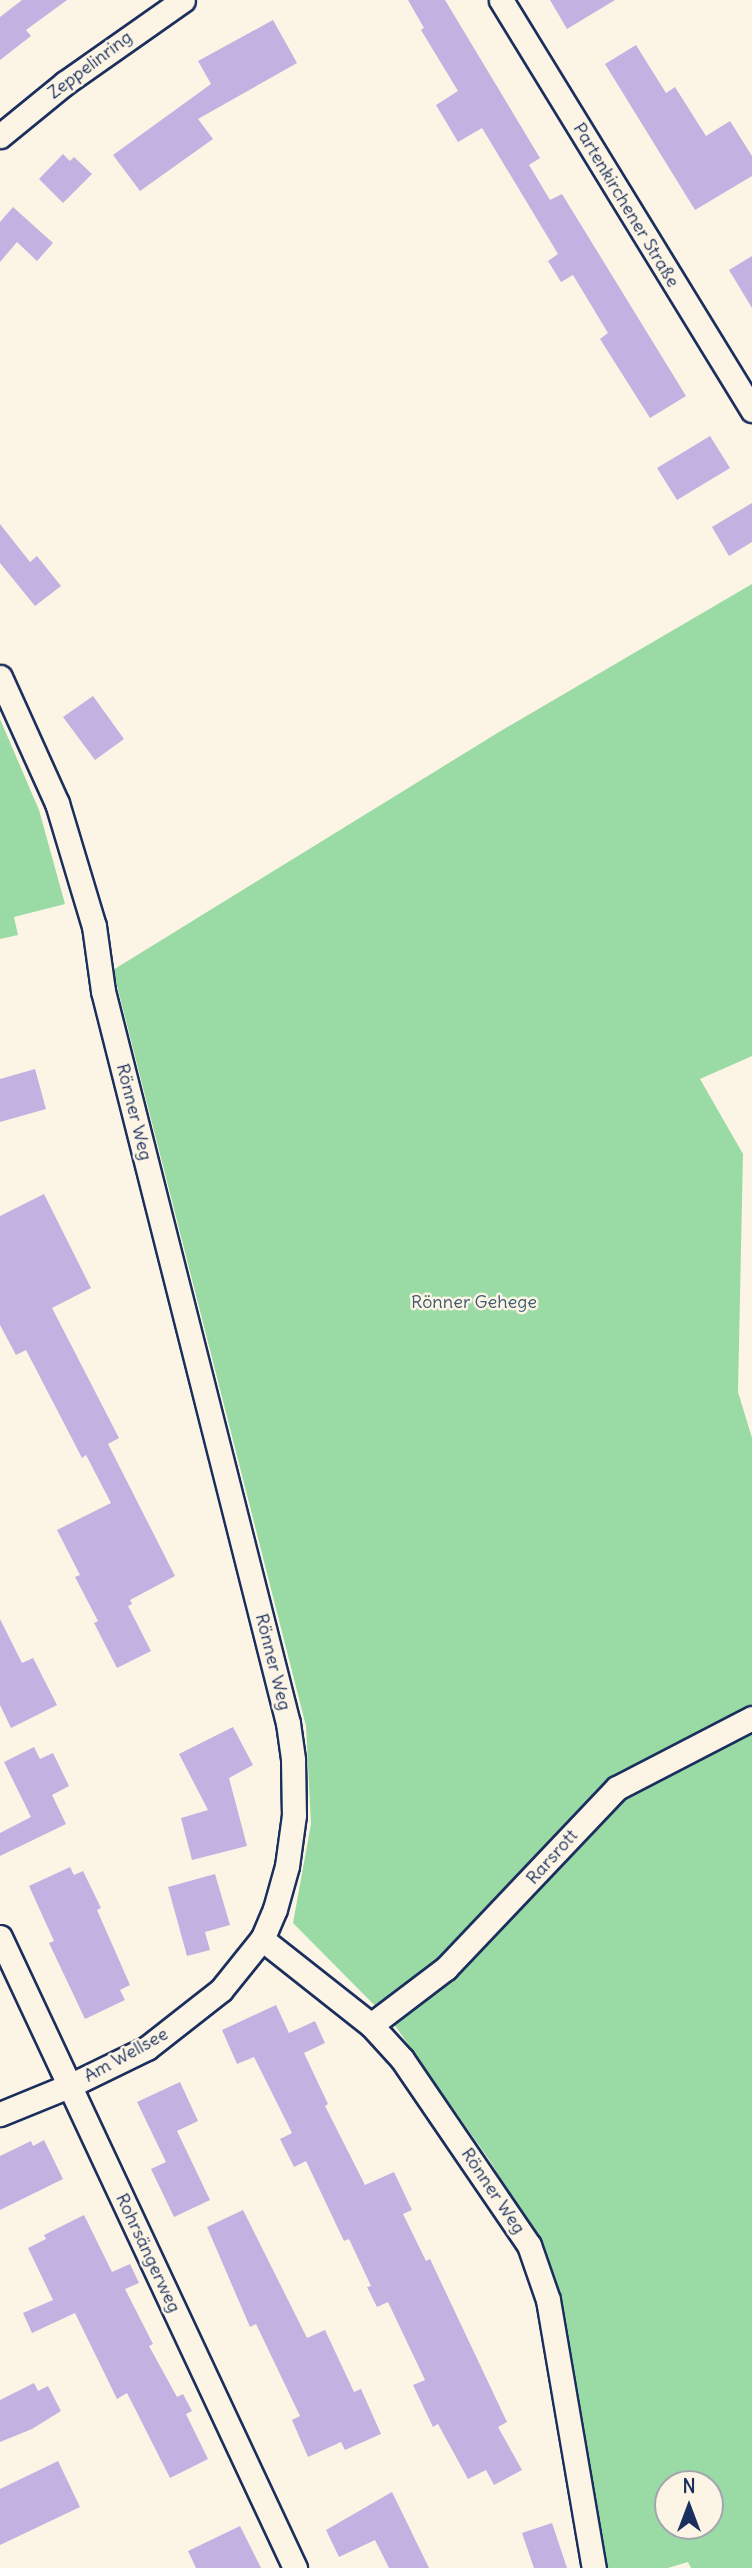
<!DOCTYPE html>
<html>
<head>
<meta charset="utf-8">
<style>
	body { margin:0 }
	#map { position:relative; width:752px; height:2568px; overflow:hidden; background:#fcf5e5; font-family:Delius,sans-serif }
	div>[style] { position:absolute }
	.green>* { inset:0; background:#9adaa4 }
	.building>* { inset:0; background:#c3b1e2 }
	.roads { filter:drop-shadow(2px 0 #1b2f5e) drop-shadow(-2px 0 #1b2f5e) drop-shadow(0 2px #1b2f5e) drop-shadow(0 -2px #1b2f5e) }
	.minor>* { height:23px; margin:-11.5px; padding:0 11.5px; transform-origin:11.5px; border-radius:11.5px; background:#fcf5e5 }
	span { translate:-50% -50%; white-space:nowrap; text-align:center; line-height:1.15; -webkit-text-stroke:5px #fcf5e5; paint-order:stroke }
	.street-label { font-size:18px; color:#1b2f5e }
	.park-label { font-size:18px; color:#3b5a70 }
	.north { position:absolute; left:654px; top:2470px; width:70px; height:70px; box-sizing:border-box; background:#fcf5e5; border:2px solid #a2a6af; border-radius:50%; rotate:0deg; font-size:19px; font-weight:700; line-height:28px; text-align:center; color:#1b2f5e }
	.north::after { content:''; display:block; margin:auto; width:24px; height:32px; background:#1b2f5e; clip-path:polygon(50% 0,100% 100%,50% 72%,0 100%) }
</style>
</head>
<body>
<div id="map">
	<div class="green">
		<div style="clip-path:polygon(evenodd,752px 584px,752px 1056px,700px 1079px,743px 1154px,738px 1392px,752px 1438px,752px 2568px,691px 2568px,688px 2562px,668px 2568px,604px 2568px,537px 2239px,490px 2161px,396px 2027px,293px 1923px,311px 1824px,306px 1726px,113px 970px,499px 732px,752px 584px,668px 2484px,710px 2484px,710px 2526px,668px 2526px,668px 2484px)"></div>
		<div style="clip-path:polygon(0 719px,39px 810px,65px 904px,14px 917px,18px 935px,0 939px)"></div>
	</div>
	<div class="building">
		<div style="clip-path:polygon(22px 0,67px 0,26px 30px,31px 36px,0 60px,0 17px)"></div>
		<div style="clip-path:polygon(408px 0,445px 0,540px 158px,529px 165px,550px 200px,562px 194px,686px 396px,650px 418px,600px 339px,608px 333px,573px 275px,561px 282px,548px 261px,558px 254px,482px 128px,458px 142px,436px 105px,458px 91px,421px 30px,424px 28px)"></div>
		<div style="clip-path:polygon(550px 0,615px 0,567px 29px)"></div>
		<div style="clip-path:polygon(273px 20px,297px 63px,198px 119px,213px 139px,140px 191px,113px 155px,211px 84px,198px 61px)"></div>
		<div style="clip-path:polygon(636px 45px,666px 93px,675px 87px,706px 136px,730px 121px,752px 156px,752px 176px,695px 210px,605px 64px)"></div>
		<div style="clip-path:polygon(63px 154px,70px 161px,74px 157px,92px 174px,63px 203px,39px 179px)"></div>
		<div style="clip-path:polygon(13px 207px,53px 243px,37px 261px,17px 242px,0 262px,0 222px)"></div>
		<div style="clip-path:polygon(752px 256px,752px 308px,729px 270px)"></div>
		<div style="clip-path:polygon(710px 436px,730px 468px,677px 500px,657px 468px)"></div>
		<div style="clip-path:polygon(752px 503px,752px 542px,729px 556px,712px 527px)"></div>
		<div style="clip-path:polygon(0 524px,30px 562px,37px 556px,61px 586px,35px 606px,0 563px)"></div>
		<div style="clip-path:polygon(93px 696px,124px 739px,95px 760px,63px 717px)"></div>
		<div style="clip-path:polygon(35px 1069px,46px 1109px,0 1122px,0 1079px)"></div>
		<div style="clip-path:polygon(44px 1194px,91px 1288px,52px 1308px,119px 1438px,108px 1444px,175px 1576px,130px 1600px,132px 1604px,128px 1606px,151px 1651px,117px 1668px,94px 1623px,98px 1621px,75px 1577px,80px 1575px,57px 1530px,111px 1503px,86px 1455px,82px 1458px,26px 1350px,16px 1355px,0 1325px,0 1216px)"></div>
		<div style="clip-path:polygon(0 1619px,22px 1663px,33px 1658px,57px 1705px,11px 1728px,0 1705px)"></div>
		<div style="clip-path:polygon(233px 1727px,253px 1765px,229px 1778px,247px 1846px,192px 1860px,181px 1818px,208px 1810px,179px 1754px)"></div>
		<div style="clip-path:polygon(34px 1747px,40px 1759px,53px 1753px,69px 1786px,52px 1795px,66px 1824px,0 1856px,0 1833px,31px 1817px,4px 1762px)"></div>
		<div style="clip-path:polygon(70px 1867px,74px 1875px,83px 1871px,101px 1908px,97px 1910px,130px 1985px,120px 1990px,125px 2000px,85px 2019px,49px 1943px,54px 1941px,29px 1886px)"></div>
		<div style="clip-path:polygon(215px 1874px,230px 1925px,205px 1932px,210px 1950px,187px 1956px,168px 1887px)"></div>
		<div style="clip-path:polygon(276px 2005px,289px 2033px,315px 2021px,325px 2043px,304px 2053px,328px 2104px,325px 2106px,365px 2185px,394px 2172px,412px 2210px,403px 2214px,426px 2261px,430px 2259px,507px 2422px,498px 2427px,522px 2470px,494px 2485px,486px 2470px,468px 2479px,438px 2424px,433px 2427px,413px 2385px,425px 2380px,388px 2302px,377px 2307px,367px 2287px,371px 2286px,349px 2239px,344px 2241px,306px 2161px,294px 2167px,280px 2139px,292px 2133px,254px 2057px,237px 2064px,222px 2030px)"></div>
		<div style="clip-path:polygon(180px 2082px,198px 2121px,177px 2131px,210px 2200px,174px 2217px,151px 2169px,166px 2162px,137px 2102px)"></div>
		<div style="clip-path:polygon(44px 2140px,63px 2179px,0 2210px,0 2156px,31px 2141px,33px 2146px)"></div>
		<div style="clip-path:polygon(243px 2210px,307px 2338px,325px 2330px,354px 2392px,361px 2389px,381px 2434px,345px 2450px,341px 2442px,308px 2457px,292px 2420px,300px 2416px,256px 2324px,250px 2327px,207px 2227px)"></div>
		<div style="clip-path:polygon(84px 2215px,112px 2272px,130px 2264px,139px 2283px,125px 2289px,153px 2344px,149px 2346px,177px 2397px,183px 2394px,192px 2411px,186px 2414px,208px 2459px,170px 2478px,127px 2393px,117px 2399px,75px 2313px,32px 2333px,23px 2313px,53px 2300px,28px 2248px,46px 2239px,44px 2235px)"></div>
		<div style="clip-path:polygon(34px 2383px,38px 2391px,48px 2386px,61px 2411px,32px 2429px,0 2442px,0 2400px)"></div>
		<div style="clip-path:polygon(58px 2461px,80px 2507px,0 2545px,0 2489px)"></div>
		<div style="clip-path:polygon(392px 2492px,429px 2568px,389px 2568px,375px 2540px,339px 2557px,326px 2530px)"></div>
		<div style="clip-path:polygon(552px 2523px,567px 2568px,534px 2568px,522px 2533px)"></div>
		<div style="clip-path:polygon(240px 2526px,261px 2568px,196px 2568px,188px 2551px)"></div>
	</div>
	<div class="roads">
		<div class="minor">
			<div style="left:501px;top:0;width:481px;rotate:58.5deg"></div>
			<div style="left:0;top:136px;width:84px;rotate:-39.2deg"></div>
			<div style="left:65px;top:83px;width:144px;rotate:-35.1deg"></div>
			<div style="left:0;top:677px;width:138px;rotate:65.7deg"></div>
			<div style="left:57px;top:803px;width:128px;rotate:73.3deg"></div>
			<div style="left:94px;top:926px;width:66px;rotate:82.1deg"></div>
			<div style="left:103px;top:991px;width:755px;rotate:75.82deg"></div>
			<div style="left:288px;top:1723px;width:37px;rotate:82deg"></div>
			<div style="left:293px;top:1760px;width:55px;rotate:89deg"></div>
			<div style="left:294px;top:1815px;width:51px;rotate:97.8deg"></div>
			<div style="left:287px;top:1866px;width:45px;rotate:105.6deg"></div>
			<div style="left:275px;top:1909px;width:33px;rotate:113deg"></div>
			<div style="left:262px;top:1939px;width:65px;rotate:128.8deg"></div>
			<div style="left:221px;top:1990px;width:94px;rotate:141.9deg"></div>
			<div style="left:147px;top:2048px;width:85px;rotate:154deg"></div>
			<div style="left:71px;top:2085px;width:77px;rotate:157.8deg"></div>
			<div style="left:0;top:1937px;width:697px;rotate:64.94deg"></div>
			<div style="left:262px;top:1939px;width:139px;rotate:38.3deg"></div>
			<div style="left:371px;top:2025px;width:46px;rotate:47.6deg"></div>
			<div style="left:402px;top:2059px;width:225px;rotate:55.7deg"></div>
			<div style="left:529px;top:2245px;width:58px;rotate:70.9deg"></div>
			<div style="left:548px;top:2300px;width:272px;rotate:80.3deg"></div>
			<div style="left:371px;top:2025px;width:94px;rotate:-37.2deg"></div>
			<div style="left:446px;top:1968px;width:248px;rotate:-46.5deg"></div>
			<div style="left:617px;top:1788px;width:152px;rotate:-27.4deg"></div>
		</div>
	</div>
	<div class="street-label">
		<span style="left:90px;top:65px;rotate:-37deg">Zeppelinring</span>
		<span style="left:626px;top:205px;rotate:59deg">Partenkirchener Straße</span>
		<span style="left:134px;top:1112px;rotate:76deg">Rönner Weg</span>
		<span style="left:273px;top:1662px;rotate:76deg">Rönner Weg</span>
		<span style="left:552px;top:1857px;rotate:-48deg">Rarsrott</span>
		<span style="left:126px;top:2055px;rotate:-29deg">Am Wellsee</span>
		<span style="left:493px;top:2191px;rotate:56deg">Rönner Weg</span>
		<span style="left:148px;top:2253px;rotate:65deg">Rohrsängerweg</span>
	</div>
	<div class="park-label">
		<span style="left:474px;top:1302px">Rönner Gehege</span>
	</div>
	<div class="north">N</div>
</div>
</body>
</html>
